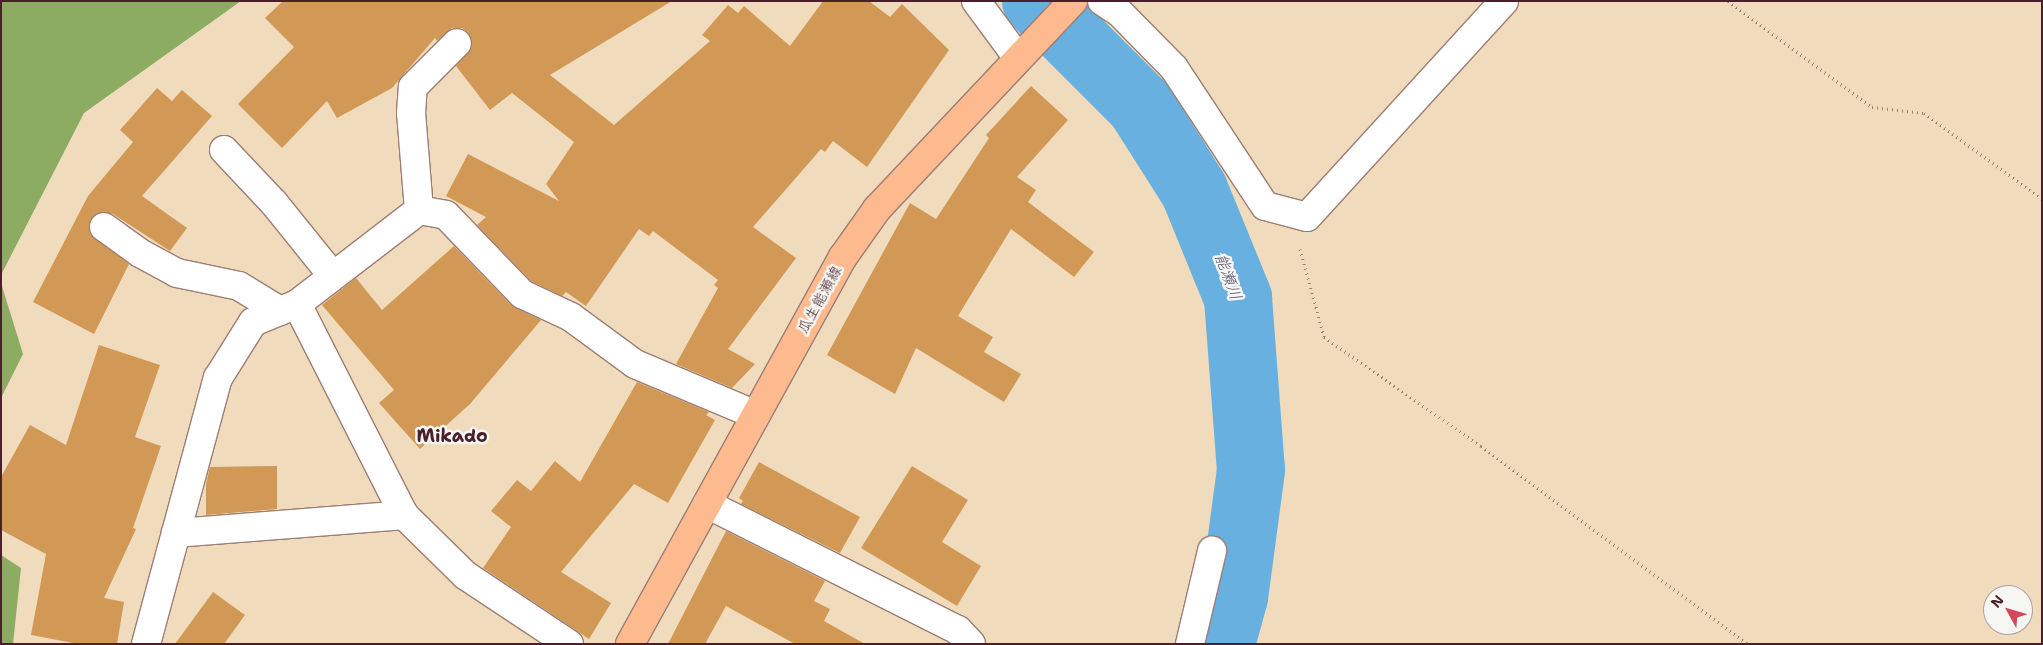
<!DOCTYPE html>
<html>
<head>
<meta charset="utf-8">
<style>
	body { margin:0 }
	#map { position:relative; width:2043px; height:645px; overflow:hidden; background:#f1dbbd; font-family:"Shantell Sans","Klee One",sans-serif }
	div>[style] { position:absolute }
	.forest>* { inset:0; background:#8bac61 }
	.river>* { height:68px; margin:-34px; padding:0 34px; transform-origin:34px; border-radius:34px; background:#67b0df }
	.building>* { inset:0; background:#d19955 }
	.path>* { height:3px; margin-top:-1.5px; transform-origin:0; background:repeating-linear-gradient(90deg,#9e7d74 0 1px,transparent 0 5px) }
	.roads { filter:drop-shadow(1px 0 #9e7d74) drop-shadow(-1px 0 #9e7d74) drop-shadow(0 1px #9e7d74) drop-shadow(0 -1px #9e7d74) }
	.minor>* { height:28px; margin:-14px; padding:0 14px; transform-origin:14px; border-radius:14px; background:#fff }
	.major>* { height:28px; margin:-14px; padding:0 14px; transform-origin:14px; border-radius:14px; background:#fcba8e }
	span { translate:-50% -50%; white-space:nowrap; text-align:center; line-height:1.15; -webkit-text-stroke:5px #f6f6f2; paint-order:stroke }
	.street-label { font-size:15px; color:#4a1f2b }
	.water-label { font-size:16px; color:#54526a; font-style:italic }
	.quarter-label { font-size:18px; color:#4a1f2b; font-weight:700 }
	.frame { position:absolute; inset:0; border:2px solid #4a1f2b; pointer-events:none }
	.north { position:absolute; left:1983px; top:585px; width:50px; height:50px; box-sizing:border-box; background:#f6f6f2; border:1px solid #b1a0a2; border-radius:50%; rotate:309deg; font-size:14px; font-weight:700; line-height:20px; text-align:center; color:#4a1f2b }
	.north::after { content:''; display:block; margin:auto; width:18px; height:22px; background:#d1495b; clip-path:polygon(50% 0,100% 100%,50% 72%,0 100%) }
</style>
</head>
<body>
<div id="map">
	<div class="forest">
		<div style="clip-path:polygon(1px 1px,241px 1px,84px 113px,1px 275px)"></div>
		<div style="clip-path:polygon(1px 283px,23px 354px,1px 398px)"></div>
		<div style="clip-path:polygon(1px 555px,21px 568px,13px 644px,1px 644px)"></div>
	</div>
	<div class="river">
		<div style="left:1036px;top:1px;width:147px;rotate:45deg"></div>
		<div style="left:1140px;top:105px;width:101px;rotate:57.6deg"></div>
		<div style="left:1194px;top:190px;width:117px;rotate:67.8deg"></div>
		<div style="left:1238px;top:298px;width:172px;rotate:85.7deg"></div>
		<div style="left:1251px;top:470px;width:128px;rotate:97.6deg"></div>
		<div style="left:1234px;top:597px;width:49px;rotate:105.5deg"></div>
	</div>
	<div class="building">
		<div style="clip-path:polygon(283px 1px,672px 1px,550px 75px,614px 125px,710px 41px,702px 35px,728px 5px,738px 13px,744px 6px,790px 46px,823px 1px,869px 1px,890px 17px,902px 4px,949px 50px,867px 167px,833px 141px,825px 152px,821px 149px,753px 227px,796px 258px,728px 349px,755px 364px,732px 388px,676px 364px,718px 288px,714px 285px,718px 280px,653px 231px,649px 236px,639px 229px,586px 306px,566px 292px,562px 296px,531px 281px,477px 225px,486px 217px,446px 196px,468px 154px,559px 201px,546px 184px,574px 142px,512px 93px,490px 110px,456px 66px,472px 47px,468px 32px,462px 28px,452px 28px,437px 41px,435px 38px,392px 88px,337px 118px,327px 101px,282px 148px,238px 104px,294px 47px,265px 18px)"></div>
		<div style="clip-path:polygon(1031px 86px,1068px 120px,1017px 177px,1036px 190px,1028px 202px,1094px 252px,1074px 277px,1011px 229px,958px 316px,993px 337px,984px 352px,1021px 374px,1004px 402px,916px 348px,895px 394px,827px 355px,910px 203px,936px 219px,989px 138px,986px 135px)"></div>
		<div style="clip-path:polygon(157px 88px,172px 101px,182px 90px,212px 116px,142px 196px,187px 228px,170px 251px,113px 214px,98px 213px,92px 218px,90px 234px,129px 264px,94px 334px,33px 302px,88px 196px,133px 142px,120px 130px)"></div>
		<div style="clip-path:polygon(454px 246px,511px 305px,541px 320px,470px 404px,420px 449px,379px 403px,394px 390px,322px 305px,356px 278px,382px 310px)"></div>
		<div style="clip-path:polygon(99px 345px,160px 365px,135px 437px,161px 446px,133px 528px,136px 529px,104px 598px,124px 602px,117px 644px,79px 644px,31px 635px,46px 554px,1px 530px,1px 477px,30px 425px,66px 445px)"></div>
		<div style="clip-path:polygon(637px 382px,709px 412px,706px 415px,715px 420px,668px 503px,634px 484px,561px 572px,611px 603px,589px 639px,483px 568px,511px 527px,491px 511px,517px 480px,531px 491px,555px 461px,580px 482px)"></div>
		<div style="clip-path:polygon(759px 462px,860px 517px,840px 553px,741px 504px,743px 501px,739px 498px)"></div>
		<div style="clip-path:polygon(277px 466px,277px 509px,206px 515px,206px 484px,210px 467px)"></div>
		<div style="clip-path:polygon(912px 466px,968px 500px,942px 542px,981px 566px,957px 606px,861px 548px)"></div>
		<div style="clip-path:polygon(726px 531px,825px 581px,814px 601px,830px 609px,824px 621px,865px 644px,795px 644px,726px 606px,705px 644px,668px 644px)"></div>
		<div style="clip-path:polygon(213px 592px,245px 615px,224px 644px,175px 644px)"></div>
	</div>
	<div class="path">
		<div style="left:1728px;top:1px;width:179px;rotate:36.4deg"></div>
		<div style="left:1872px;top:107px;width:52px;rotate:6.6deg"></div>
		<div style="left:1924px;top:113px;width:146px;rotate:36.1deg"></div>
		<div style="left:1300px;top:249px;width:91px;rotate:74.7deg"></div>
		<div style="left:1324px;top:337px;width:191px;rotate:34.8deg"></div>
		<div style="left:1481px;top:446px;width:332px;rotate:36.6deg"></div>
	</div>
	<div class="roads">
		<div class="minor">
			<div style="left:976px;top:1px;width:71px;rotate:53.6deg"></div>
			<div style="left:1102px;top:1px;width:20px;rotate:33deg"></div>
			<div style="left:1119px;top:12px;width:78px;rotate:45.5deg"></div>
			<div style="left:1174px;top:68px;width:165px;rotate:56.6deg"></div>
			<div style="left:1265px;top:206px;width:43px;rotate:14.7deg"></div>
			<div style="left:1307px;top:217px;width:292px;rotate:-47.6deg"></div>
			<div style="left:224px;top:150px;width:73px;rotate:46.7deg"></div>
			<div style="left:274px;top:203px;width:92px;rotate:51.1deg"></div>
			<div style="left:419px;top:210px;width:97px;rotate:-94.7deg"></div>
			<div style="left:411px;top:113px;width:26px;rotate:-86deg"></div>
			<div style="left:413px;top:87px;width:62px;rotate:-45deg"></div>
			<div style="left:104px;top:227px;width:44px;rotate:35.8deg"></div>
			<div style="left:140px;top:253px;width:42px;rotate:28.4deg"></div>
			<div style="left:177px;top:273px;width:63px;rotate:11.8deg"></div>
			<div style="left:239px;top:286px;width:48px;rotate:31.4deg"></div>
			<div style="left:297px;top:304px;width:154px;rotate:-37.6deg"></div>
			<div style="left:419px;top:210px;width:27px;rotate:10deg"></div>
			<div style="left:446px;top:215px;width:110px;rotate:46.1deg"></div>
			<div style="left:522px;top:294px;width:54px;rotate:25.1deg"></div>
			<div style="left:571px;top:317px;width:79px;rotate:36.3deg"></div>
			<div style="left:635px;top:364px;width:131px;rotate:22.9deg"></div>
			<div style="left:707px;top:504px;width:281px;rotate:26.7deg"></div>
			<div style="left:958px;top:630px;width:19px;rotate:47deg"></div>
			<div style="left:176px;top:533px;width:229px;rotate:-4.5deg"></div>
			<div style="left:146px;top:644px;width:276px;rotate:-74.9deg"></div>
			<div style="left:218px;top:378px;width:66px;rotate:-58deg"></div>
			<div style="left:253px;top:322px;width:48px;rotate:-22.2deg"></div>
			<div style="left:297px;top:304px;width:237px;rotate:63.1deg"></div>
			<div style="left:404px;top:515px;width:86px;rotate:44.5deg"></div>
			<div style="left:465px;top:575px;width:125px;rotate:33.6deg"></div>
			<div style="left:1190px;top:644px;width:96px;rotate:-76.7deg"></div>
		</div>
		<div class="major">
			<div style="left:630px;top:644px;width:442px;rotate:-61.2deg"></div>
			<div style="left:843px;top:257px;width:59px;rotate:-54.7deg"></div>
			<div style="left:877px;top:209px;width:286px;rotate:-46.7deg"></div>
		</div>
	</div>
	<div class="street-label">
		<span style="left:820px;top:300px;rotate:-61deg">瓜生能瀬線</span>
	</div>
	<div class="water-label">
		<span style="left:1228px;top:277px;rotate:70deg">能瀬川</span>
	</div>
	<div class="quarter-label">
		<span style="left:452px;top:436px">Mikado</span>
	</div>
	<div class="frame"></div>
	<div class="north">N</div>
</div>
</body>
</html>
